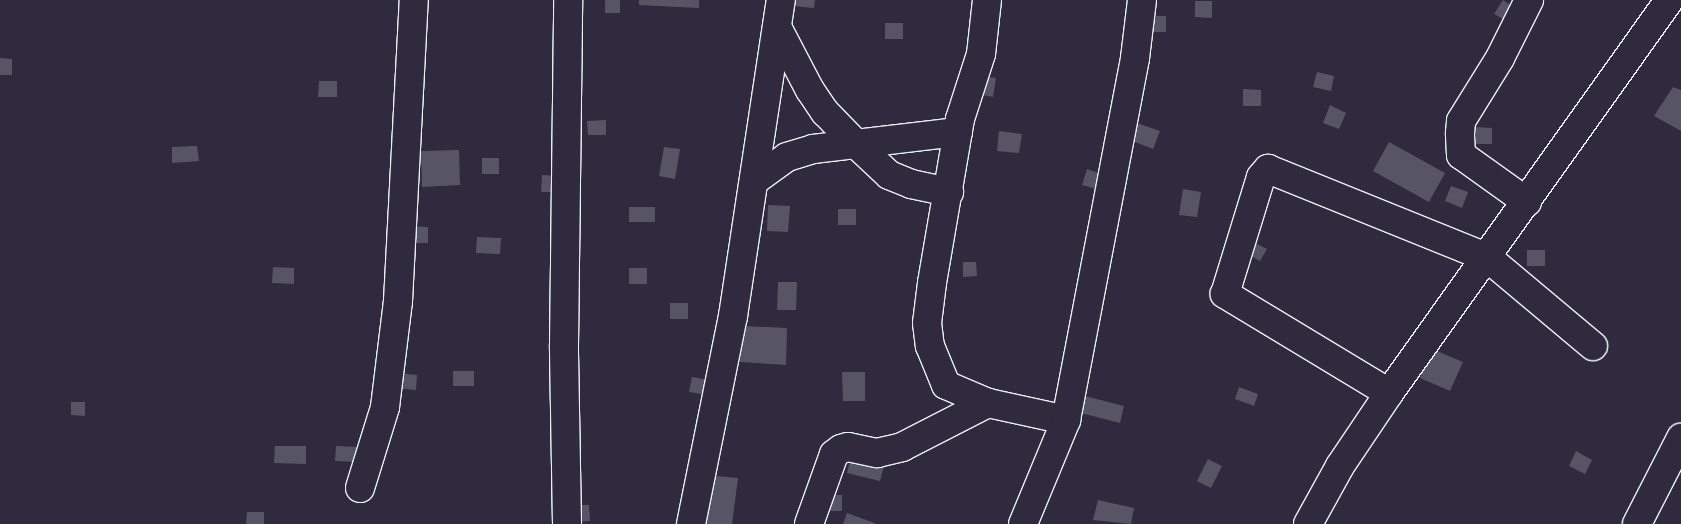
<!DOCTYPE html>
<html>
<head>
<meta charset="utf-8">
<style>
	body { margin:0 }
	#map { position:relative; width:1681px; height:524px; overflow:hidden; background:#2f2a3d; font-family:Mynerve,sans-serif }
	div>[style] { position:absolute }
	.building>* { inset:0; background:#575565 }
	.roads { filter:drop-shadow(1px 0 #e8f1f8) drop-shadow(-1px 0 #e8f1f8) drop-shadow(0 1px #e8f1f8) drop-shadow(0 -1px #e8f1f8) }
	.minor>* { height:28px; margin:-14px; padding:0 14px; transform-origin:14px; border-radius:14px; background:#2f2a3d }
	span { translate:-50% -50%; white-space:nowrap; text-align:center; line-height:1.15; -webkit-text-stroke:4px #2f2a3d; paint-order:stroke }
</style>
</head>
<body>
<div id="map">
	<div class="building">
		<div style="clip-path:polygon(605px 0,620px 0,620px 13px,605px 13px)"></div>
		<div style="clip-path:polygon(639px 0,699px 0,699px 8px,639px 5px)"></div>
		<div style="clip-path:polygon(793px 0,815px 0,814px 8px,792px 6px)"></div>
		<div style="clip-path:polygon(1503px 0,1518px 10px,1510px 23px,1494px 14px)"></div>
		<div style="clip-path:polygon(1195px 1px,1212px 1px,1212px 18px,1195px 17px)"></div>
		<div style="clip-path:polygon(1148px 16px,1166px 16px,1166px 32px,1148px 32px)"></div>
		<div style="clip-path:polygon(885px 23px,903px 23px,903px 39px,885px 39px)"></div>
		<div style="clip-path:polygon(0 58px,12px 59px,12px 75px,0 75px)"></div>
		<div style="clip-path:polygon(1317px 72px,1334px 76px,1331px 91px,1313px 87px)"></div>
		<div style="clip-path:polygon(981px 76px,996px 78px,993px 97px,978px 94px)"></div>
		<div style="clip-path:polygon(319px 81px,337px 81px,337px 97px,318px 97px)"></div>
		<div style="clip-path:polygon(1673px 87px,1681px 90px,1681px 131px,1654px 116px)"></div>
		<div style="clip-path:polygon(1243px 89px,1261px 90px,1261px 106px,1243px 106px)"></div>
		<div style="clip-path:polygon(1330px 105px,1346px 113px,1339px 129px,1323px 123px)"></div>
		<div style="clip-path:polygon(606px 120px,606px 135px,588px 135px,587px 121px)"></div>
		<div style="clip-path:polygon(1137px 123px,1160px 131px,1153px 149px,1130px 140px)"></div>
		<div style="clip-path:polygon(1474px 127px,1492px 128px,1492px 144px,1474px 144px)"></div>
		<div style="clip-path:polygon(999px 131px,1022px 134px,1019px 153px,997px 151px)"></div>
		<div style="clip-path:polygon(1389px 142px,1445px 173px,1429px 202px,1373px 171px)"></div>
		<div style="clip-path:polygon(197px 146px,199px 161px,172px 163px,172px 147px)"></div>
		<div style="clip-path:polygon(664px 147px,680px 149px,675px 179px,659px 176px)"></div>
		<div style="clip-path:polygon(459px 150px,460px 185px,422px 187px,421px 151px)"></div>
		<div style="clip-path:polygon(482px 158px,499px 158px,499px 174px,482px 174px)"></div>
		<div style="clip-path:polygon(1087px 169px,1105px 175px,1099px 190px,1082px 185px)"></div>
		<div style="clip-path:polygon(542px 175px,559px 176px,559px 192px,541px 192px)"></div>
		<div style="clip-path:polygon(1451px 186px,1468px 192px,1462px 208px,1445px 201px)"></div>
		<div style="clip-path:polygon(1183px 189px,1201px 192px,1197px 217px,1179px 215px)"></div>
		<div style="clip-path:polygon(768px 205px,790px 206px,788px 232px,767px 231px)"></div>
		<div style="clip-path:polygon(629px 207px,655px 207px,655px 222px,629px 222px)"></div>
		<div style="clip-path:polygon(838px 209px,856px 209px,856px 225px,838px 225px)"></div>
		<div style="clip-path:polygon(411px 226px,428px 227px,428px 243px,410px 243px)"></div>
		<div style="clip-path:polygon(477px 237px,501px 238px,500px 254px,476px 253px)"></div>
		<div style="clip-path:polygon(1253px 242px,1267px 249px,1260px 261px,1247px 254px)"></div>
		<div style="clip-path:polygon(1527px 250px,1545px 250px,1545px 266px,1527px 266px)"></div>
		<div style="clip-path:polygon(963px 262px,976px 262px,977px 276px,963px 277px)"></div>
		<div style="clip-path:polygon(273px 267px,294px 268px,294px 284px,272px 283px)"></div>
		<div style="clip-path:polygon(629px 268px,647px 268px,647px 284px,629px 284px)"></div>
		<div style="clip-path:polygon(778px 282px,797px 282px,796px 310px,777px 310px)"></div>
		<div style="clip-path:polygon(670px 303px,688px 303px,688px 319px,670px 319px)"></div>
		<div style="clip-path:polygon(743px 326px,787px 328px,786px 365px,740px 362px)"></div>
		<div style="clip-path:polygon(1432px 349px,1463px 362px,1450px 391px,1420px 378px)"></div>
		<div style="clip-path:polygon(453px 371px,474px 371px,474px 386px,453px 386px)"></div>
		<div style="clip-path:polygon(842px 372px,865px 372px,865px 401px,843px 401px)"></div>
		<div style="clip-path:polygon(398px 373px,417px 375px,416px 390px,396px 388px)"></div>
		<div style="clip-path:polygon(692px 377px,709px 380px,707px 395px,689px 392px)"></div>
		<div style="clip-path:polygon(1239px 387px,1258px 394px,1254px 406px,1235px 399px)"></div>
		<div style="clip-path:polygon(1081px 395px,1124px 406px,1120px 423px,1077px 412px)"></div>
		<div style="clip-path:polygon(71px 402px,85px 402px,85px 416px,71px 415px)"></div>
		<div style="clip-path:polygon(275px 446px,306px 446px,306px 464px,274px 463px)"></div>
		<div style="clip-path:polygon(336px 446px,360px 447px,359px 462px,335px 461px)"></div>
		<div style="clip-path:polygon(1576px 451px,1592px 460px,1585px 474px,1569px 466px)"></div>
		<div style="clip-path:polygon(852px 453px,885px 462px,880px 481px,847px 473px)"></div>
		<div style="clip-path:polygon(1208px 459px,1222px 466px,1211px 488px,1197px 481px)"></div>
		<div style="clip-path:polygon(706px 475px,738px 478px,732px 524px,700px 524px)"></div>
		<div style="clip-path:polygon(825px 495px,842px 495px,842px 511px,824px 511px)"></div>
		<div style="clip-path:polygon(1098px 500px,1134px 508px,1131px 524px,1093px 520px)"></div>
		<div style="clip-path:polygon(575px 505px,589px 505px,590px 521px,576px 522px)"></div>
		<div style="clip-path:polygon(247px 512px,264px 512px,264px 524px,246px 524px)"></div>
		<div style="clip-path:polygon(847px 513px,877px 524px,843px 524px)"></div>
	</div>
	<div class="roads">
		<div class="minor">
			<div style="left:987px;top:0;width:54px;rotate:96.3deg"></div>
			<div style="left:981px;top:54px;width:68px;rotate:107.9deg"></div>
			<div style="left:960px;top:119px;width:166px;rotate:99.7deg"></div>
			<div style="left:932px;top:283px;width:40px;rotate:97.1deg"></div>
			<div style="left:927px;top:323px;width:23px;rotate:83deg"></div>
			<div style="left:930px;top:346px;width:42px;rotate:67.7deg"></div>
			<div style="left:946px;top:385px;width:46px;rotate:23.2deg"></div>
			<div style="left:988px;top:403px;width:80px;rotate:12.3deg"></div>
			<div style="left:777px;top:27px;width:71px;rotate:62.4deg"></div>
			<div style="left:810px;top:90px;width:27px;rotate:56deg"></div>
			<div style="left:825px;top:112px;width:45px;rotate:45.9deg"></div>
			<div style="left:856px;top:144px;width:45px;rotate:43.2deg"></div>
			<div style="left:889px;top:175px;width:24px;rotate:22deg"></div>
			<div style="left:911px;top:184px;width:39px;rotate:12deg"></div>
			<div style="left:754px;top:181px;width:41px;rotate:-36deg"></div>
			<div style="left:787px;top:157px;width:27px;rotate:-17deg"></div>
			<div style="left:813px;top:149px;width:146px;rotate:-6.7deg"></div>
			<div style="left:1527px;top:202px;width:81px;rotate:-144.5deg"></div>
			<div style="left:1461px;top:155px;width:22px;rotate:-93deg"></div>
			<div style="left:1460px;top:133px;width:12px;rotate:-85deg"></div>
			<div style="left:1461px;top:121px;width:74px;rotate:-58.2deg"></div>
			<div style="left:1500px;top:58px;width:65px;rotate:-63.4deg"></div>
			<div style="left:1389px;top:393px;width:192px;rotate:-148.9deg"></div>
			<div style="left:1225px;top:294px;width:122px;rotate:-72.9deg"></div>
			<div style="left:1261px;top:177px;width:11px;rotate:-49deg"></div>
			<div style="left:1268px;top:169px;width:237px;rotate:22deg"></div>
			<div style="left:1488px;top:258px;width:137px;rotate:40deg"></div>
			<div style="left:360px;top:488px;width:85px;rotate:-72.8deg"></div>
			<div style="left:385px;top:407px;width:107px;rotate:-83deg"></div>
			<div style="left:398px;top:301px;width:301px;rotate:-87deg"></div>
			<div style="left:567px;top:524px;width:179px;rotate:-91deg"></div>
			<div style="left:564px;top:345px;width:345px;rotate:-89.3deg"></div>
			<div style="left:691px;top:524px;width:212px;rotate:-78.6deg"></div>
			<div style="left:733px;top:316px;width:320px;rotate:-81.4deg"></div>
			<div style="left:809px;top:524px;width:74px;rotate:-70.3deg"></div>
			<div style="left:834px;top:454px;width:9px;rotate:-36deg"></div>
			<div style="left:841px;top:449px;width:7px;rotate:-16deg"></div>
			<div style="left:848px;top:447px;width:30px;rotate:12deg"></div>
			<div style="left:877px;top:453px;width:26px;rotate:-13deg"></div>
			<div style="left:902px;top:447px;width:97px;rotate:-27.1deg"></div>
			<div style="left:1023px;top:524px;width:113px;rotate:-67.5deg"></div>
			<div style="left:1066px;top:420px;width:369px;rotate:-79.2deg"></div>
			<div style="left:1135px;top:58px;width:58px;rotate:-83.1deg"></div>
			<div style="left:1308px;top:524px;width:66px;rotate:-61.1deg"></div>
			<div style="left:1340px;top:466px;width:88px;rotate:-56.1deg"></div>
			<div style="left:1389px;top:393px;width:483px;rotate:-54.5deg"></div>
			<div style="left:1637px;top:524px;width:97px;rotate:-62.9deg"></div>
		</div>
	</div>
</div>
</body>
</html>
